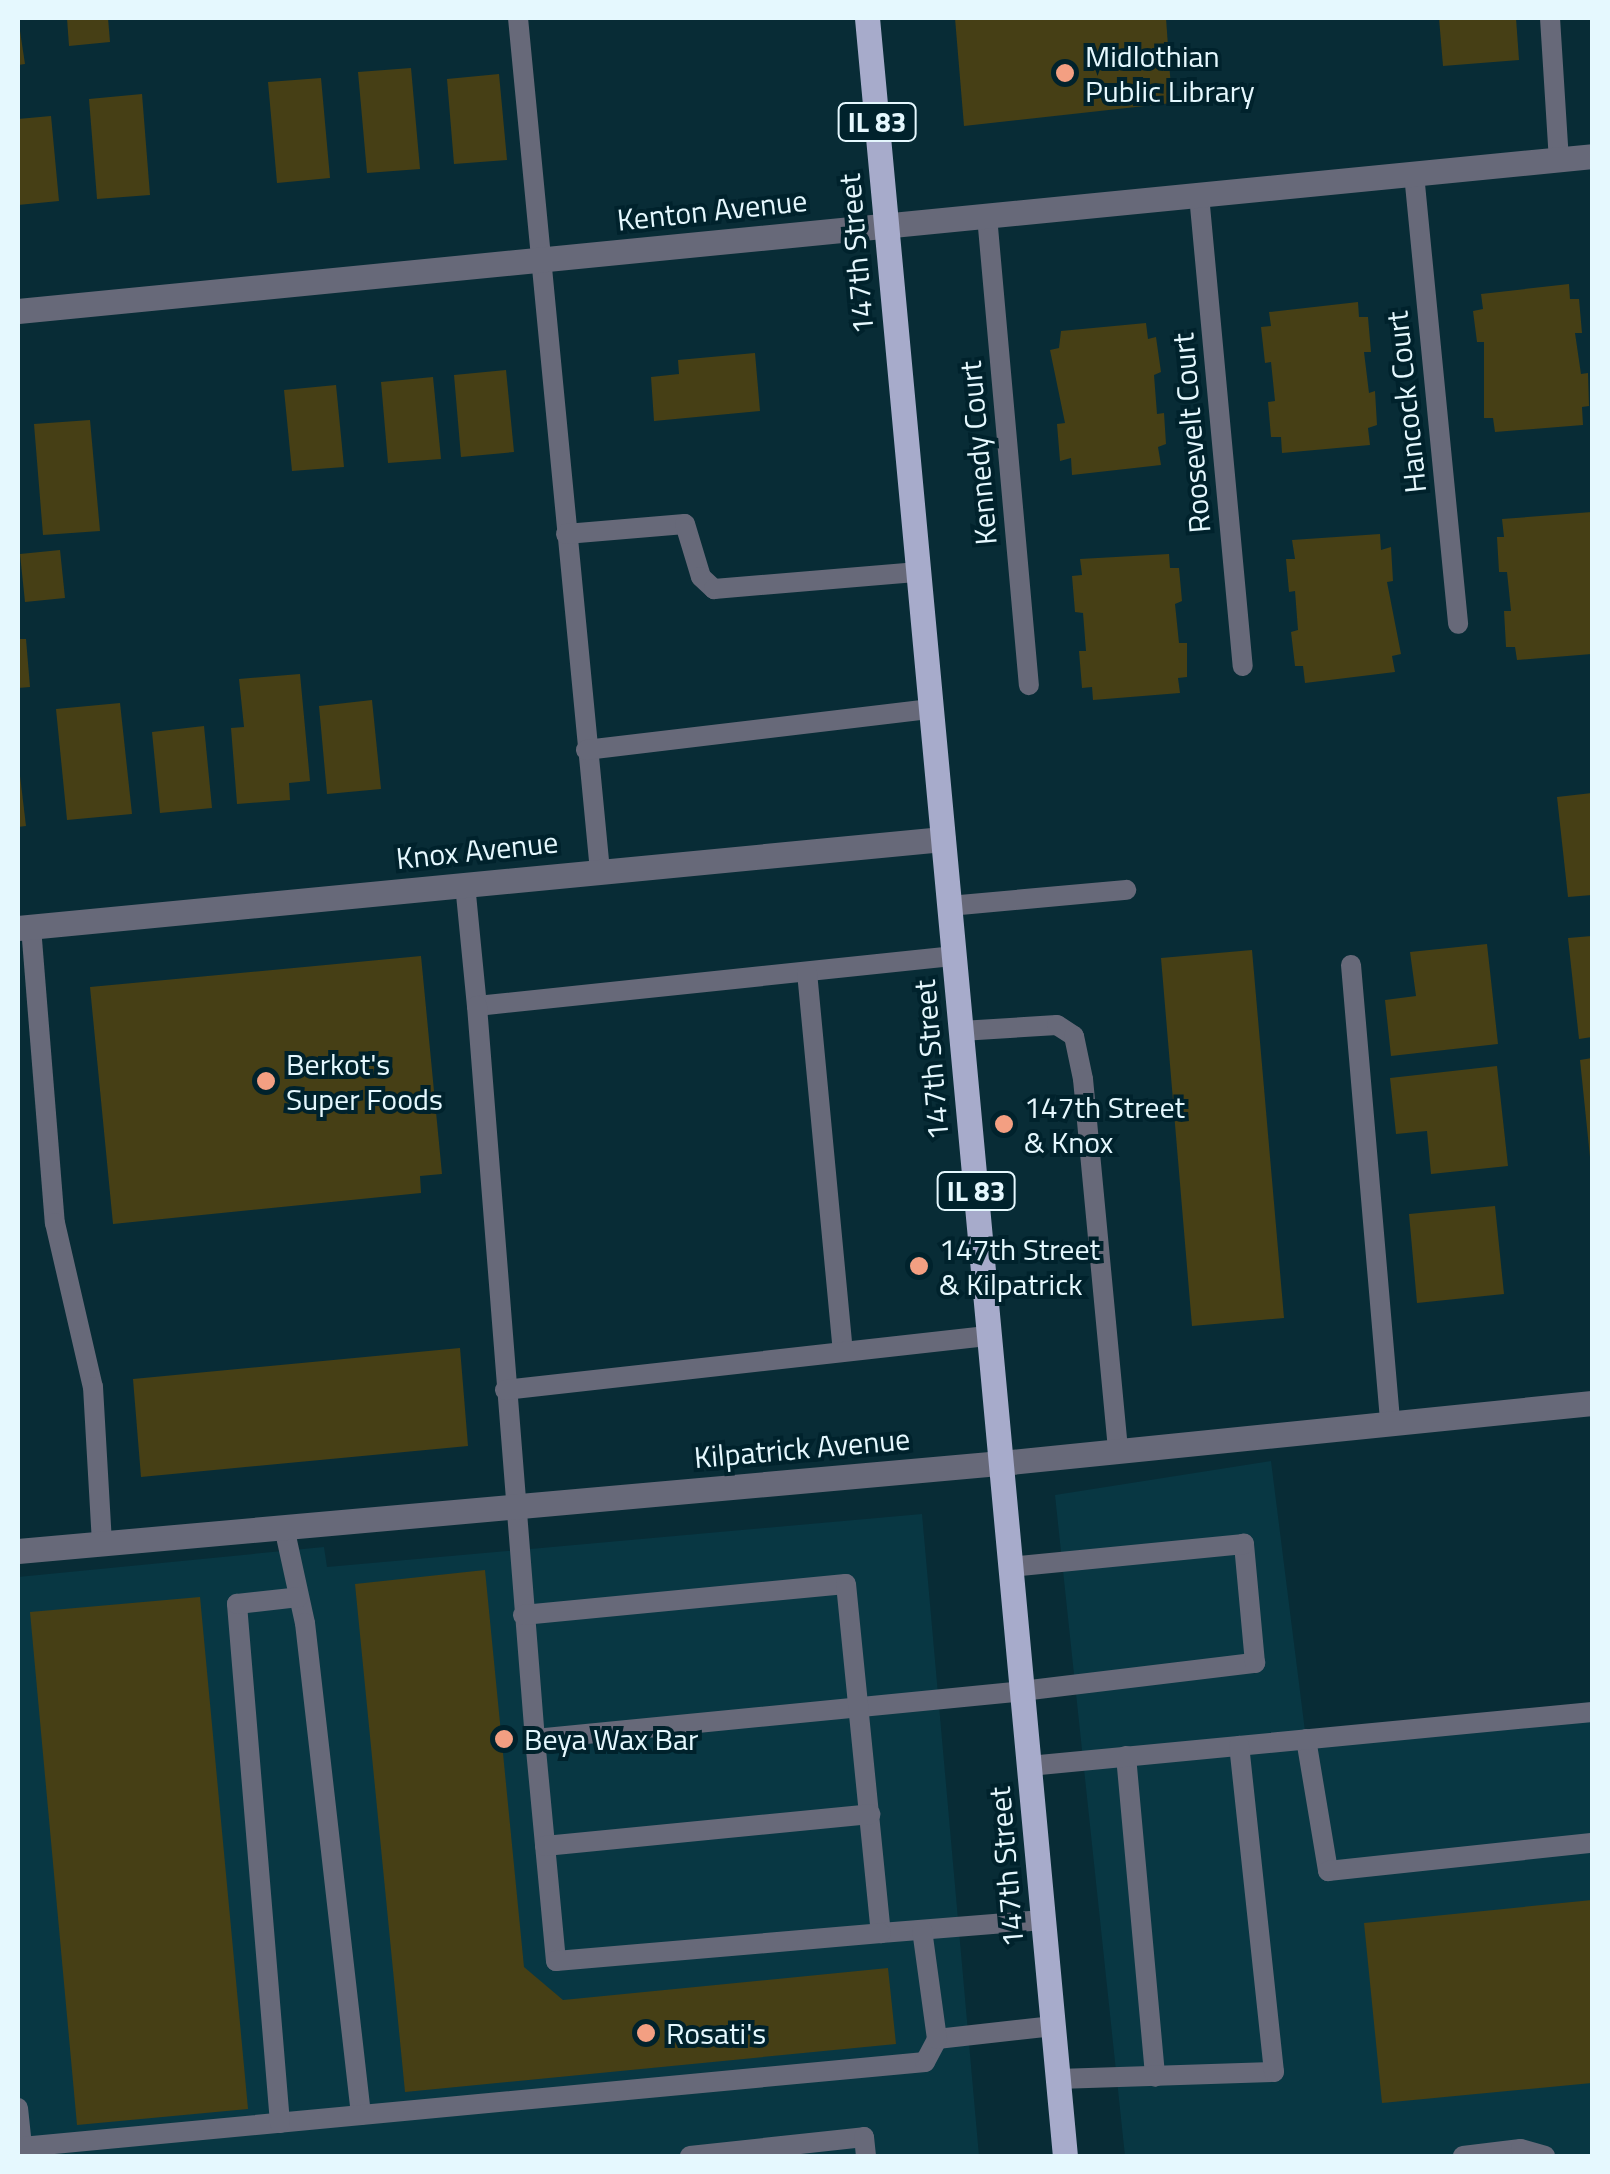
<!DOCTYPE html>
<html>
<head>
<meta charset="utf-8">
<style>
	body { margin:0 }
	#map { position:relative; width:1610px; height:2174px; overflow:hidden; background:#082c36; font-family:"Titillium Web",sans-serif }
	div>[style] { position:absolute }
	.built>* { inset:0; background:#083743 }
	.building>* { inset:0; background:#463f15 }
	.lane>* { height:20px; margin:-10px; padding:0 10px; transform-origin:10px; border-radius:10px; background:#676979 }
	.street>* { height:25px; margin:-12.5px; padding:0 12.5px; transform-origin:12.5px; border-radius:12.5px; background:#676979 }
	.primary>* { height:25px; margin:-12.5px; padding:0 12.5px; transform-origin:12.5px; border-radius:12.5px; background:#a7abcb }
	.dots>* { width:28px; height:28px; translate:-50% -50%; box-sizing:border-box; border:5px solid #00222c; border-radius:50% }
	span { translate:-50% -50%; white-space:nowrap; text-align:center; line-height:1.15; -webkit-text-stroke:8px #00222c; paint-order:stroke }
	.shield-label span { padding:2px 8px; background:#00222c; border:2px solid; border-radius:8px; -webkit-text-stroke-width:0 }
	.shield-label { font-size:28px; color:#e5f8fe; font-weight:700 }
	.poi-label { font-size:30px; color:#e5f8fe }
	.left { translate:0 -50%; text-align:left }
	.street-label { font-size:30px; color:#e5f8fe }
	.frame { position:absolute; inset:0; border:20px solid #e5f8fe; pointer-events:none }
</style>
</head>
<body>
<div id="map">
	<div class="built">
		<div style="clip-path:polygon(1271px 1461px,1306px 1739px,1592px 1702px,1592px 2156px,1125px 2156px,1055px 1495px)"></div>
		<div style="clip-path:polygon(922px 1514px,979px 2156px,18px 2156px,18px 1577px,324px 1547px,327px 1567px)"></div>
	</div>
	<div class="building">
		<div style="clip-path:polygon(18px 18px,25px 64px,18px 65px)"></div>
		<div style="clip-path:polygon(67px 18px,108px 18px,110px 42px,69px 46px)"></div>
		<div style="clip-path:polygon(955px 18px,1166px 18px,1172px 103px,964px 126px)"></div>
		<div style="clip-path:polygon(1439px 18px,1516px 18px,1519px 60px,1443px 66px)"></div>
		<div style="clip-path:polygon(411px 68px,420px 169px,367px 173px,358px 72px)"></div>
		<div style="clip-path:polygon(499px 74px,507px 160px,454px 164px,447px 79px)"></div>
		<div style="clip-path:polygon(321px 78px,330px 178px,277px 183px,268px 82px)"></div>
		<div style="clip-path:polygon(142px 94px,150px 195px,97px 199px,89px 99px)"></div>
		<div style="clip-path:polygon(51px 116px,59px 201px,18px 205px,18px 119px)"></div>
		<div style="clip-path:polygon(1569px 284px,1570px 299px,1579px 299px,1582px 333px,1575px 333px,1581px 374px,1588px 373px,1589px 406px,1582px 407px,1583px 425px,1495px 432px,1493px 418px,1484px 418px,1484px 342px,1477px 342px,1473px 311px,1483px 309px,1481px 294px)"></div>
		<div style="clip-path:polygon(1358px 302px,1359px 317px,1368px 317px,1371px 352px,1364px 352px,1369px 393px,1375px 391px,1377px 425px,1368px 428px,1370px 445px,1282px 453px,1281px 437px,1271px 437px,1268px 402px,1275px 401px,1271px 362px,1265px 363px,1261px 327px,1271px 326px,1269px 312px)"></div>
		<div style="clip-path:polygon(1146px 323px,1148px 339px,1156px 337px,1161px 372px,1154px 375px,1157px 414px,1164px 413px,1166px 444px,1158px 447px,1161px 465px,1072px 475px,1071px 458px,1060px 461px,1057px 424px,1065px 423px,1050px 350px,1059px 348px,1061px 331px)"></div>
		<div style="clip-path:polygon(755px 353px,760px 411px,654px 421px,651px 377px,679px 374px,678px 360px)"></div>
		<div style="clip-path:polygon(506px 370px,514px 452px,461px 457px,454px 375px)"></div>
		<div style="clip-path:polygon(433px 377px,441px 459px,388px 463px,381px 382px)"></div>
		<div style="clip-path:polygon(336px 385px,344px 467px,292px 471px,284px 390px)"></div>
		<div style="clip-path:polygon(90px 420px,100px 531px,43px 535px,34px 424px)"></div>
		<div style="clip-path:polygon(1592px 512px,1592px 654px,1517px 660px,1515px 647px,1506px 647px,1504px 611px,1511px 611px,1507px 572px,1499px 572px,1497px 537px,1504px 537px,1502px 519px)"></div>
		<div style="clip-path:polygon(1380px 534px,1381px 550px,1391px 547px,1393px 581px,1387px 582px,1401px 654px,1392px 656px,1395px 672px,1305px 683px,1303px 666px,1295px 666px,1291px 632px,1298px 630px,1295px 591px,1289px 592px,1286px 559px,1295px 559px,1292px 540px)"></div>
		<div style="clip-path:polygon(60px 550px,65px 598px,25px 602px,20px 554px)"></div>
		<div style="clip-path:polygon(1169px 554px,1170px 568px,1179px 568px,1182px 601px,1175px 604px,1179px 643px,1187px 643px,1187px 677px,1178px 678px,1180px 693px,1093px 700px,1092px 687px,1082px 688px,1079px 651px,1086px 651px,1083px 613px,1075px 612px,1072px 576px,1082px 575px,1080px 559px)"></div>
		<div style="clip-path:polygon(18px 639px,26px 639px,30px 687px,18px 688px)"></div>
		<div style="clip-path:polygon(300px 674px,310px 781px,289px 783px,290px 800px,237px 804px,231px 728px,244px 727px,239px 679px)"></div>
		<div style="clip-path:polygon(372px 700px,381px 789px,327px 794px,319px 706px)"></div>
		<div style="clip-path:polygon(120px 703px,132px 814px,67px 820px,56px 709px)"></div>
		<div style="clip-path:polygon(204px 726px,212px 808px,160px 813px,152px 732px)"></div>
		<div style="clip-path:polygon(18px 759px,26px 826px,18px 827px)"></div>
		<div style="clip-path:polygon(1592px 793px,1592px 895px,1568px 897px,1557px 797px)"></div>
		<div style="clip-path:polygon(1592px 936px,1592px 1037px,1579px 1039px,1568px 938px)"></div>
		<div style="clip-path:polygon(1487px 944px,1498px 1044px,1391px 1056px,1385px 1000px,1416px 996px,1410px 952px)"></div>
		<div style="clip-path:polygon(1252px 950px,1284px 1318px,1192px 1326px,1161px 958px)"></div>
		<div style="clip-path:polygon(421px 956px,442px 1174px,420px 1176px,421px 1193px,113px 1224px,90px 987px)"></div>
		<div style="clip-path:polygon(1592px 1058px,1592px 1157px,1590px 1157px,1580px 1060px)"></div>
		<div style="clip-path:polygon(1497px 1066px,1508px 1166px,1431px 1174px,1427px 1131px,1396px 1134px,1390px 1078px)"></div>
		<div style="clip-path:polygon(1495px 1206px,1504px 1294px,1417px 1303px,1409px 1214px)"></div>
		<div style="clip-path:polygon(460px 1348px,468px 1446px,141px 1477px,133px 1379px)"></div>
		<div style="clip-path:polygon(485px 1570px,524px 1967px,563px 2000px,888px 1968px,896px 2044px,405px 2092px,355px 1584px)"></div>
		<div style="clip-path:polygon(200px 1597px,248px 2109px,77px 2125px,30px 1612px)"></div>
		<div style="clip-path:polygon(1592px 1900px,1592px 2083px,1382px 2103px,1364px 1923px)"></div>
	</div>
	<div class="lane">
		<div style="left:518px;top:18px;width:857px;rotate:84.51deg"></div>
		<div style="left:1550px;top:18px;width:142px;rotate:86.4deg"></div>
		<div style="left:1414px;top:174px;width:452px;rotate:84.4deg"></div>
		<div style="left:1199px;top:195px;width:473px;rotate:84.7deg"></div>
		<div style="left:987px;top:216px;width:471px;rotate:84.9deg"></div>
		<div style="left:566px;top:534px;width:119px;rotate:-4.8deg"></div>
		<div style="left:685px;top:524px;width:55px;rotate:73.2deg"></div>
		<div style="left:701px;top:577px;width:18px;rotate:43deg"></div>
		<div style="left:714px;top:589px;width:205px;rotate:-4.8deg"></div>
		<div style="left:586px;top:750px;width:347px;rotate:-6.8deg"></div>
		<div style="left:465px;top:884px;width:123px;rotate:84.4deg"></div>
		<div style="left:477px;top:1006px;width:480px;rotate:-6deg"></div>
		<div style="left:949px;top:906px;width:178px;rotate:-5.2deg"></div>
		<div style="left:31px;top:927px;width:297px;rotate:85.4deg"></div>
		<div style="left:55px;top:1223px;width:168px;rotate:77deg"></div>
		<div style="left:93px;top:1387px;width:157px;rotate:86.7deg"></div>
		<div style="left:1351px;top:965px;width:460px;rotate:85.1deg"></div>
		<div style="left:807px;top:972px;width:380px;rotate:84.6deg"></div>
		<div style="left:477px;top:1006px;width:735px;rotate:85.48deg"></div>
		<div style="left:535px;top:1739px;width:489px;rotate:-5.6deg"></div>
		<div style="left:1022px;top:1691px;width:235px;rotate:-6.9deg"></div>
		<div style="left:1255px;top:1663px;width:120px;rotate:-95.3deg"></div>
		<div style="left:1244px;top:1544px;width:235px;rotate:174.4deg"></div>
		<div style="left:961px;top:1031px;width:96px;rotate:-3.6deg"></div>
		<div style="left:1057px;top:1025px;width:20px;rotate:33deg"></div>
		<div style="left:1074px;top:1036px;width:44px;rotate:78.2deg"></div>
		<div style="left:1083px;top:1079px;width:374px;rotate:84.6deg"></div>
		<div style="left:505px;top:1390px;width:487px;rotate:-6.4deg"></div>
		<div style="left:284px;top:1527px;width:98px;rotate:77.7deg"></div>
		<div style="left:305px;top:1623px;width:495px;rotate:83.5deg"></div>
		<div style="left:523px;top:1615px;width:324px;rotate:-5.5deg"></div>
		<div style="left:846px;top:1584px;width:351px;rotate:84.3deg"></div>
		<div style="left:881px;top:1933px;width:163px;rotate:-4.6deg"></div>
		<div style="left:535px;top:1739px;width:223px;rotate:84.6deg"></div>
		<div style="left:556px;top:1961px;width:326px;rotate:-4.9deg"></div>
		<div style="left:1306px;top:1739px;width:134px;rotate:80.5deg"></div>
		<div style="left:1328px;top:1871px;width:265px;rotate:-6.1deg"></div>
		<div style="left:1126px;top:1756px;width:322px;rotate:84.8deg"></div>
		<div style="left:1029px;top:1766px;width:566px;rotate:-5.48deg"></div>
		<div style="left:545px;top:1846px;width:327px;rotate:-5.6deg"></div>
		<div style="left:937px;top:2039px;width:117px;rotate:-6.4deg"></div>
		<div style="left:1058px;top:2079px;width:216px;rotate:-1.9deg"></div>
		<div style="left:1274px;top:2072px;width:328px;rotate:-96.1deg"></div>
		<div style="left:18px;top:2108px;width:39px;rotate:84deg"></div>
		<div style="left:22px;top:2147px;width:907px;rotate:-5.38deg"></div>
		<div style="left:925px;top:2062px;width:26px;rotate:-62deg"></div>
		<div style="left:937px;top:2039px;width:110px;rotate:-97.8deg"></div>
		<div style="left:280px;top:2123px;width:521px;rotate:-94.74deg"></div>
		<div style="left:237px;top:1604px;width:62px;rotate:-6.4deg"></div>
		<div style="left:690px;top:2156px;width:175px;rotate:-6.2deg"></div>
		<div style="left:864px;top:2137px;width:19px;rotate:84deg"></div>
		<div style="left:1463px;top:2156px;width:58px;rotate:-6.9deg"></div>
		<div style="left:1521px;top:2149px;width:25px;rotate:16deg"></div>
	</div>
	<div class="street">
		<div style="left:18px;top:311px;width:1582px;rotate:-5.62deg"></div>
		<div style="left:18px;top:928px;width:929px;rotate:-5.5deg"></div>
		<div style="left:18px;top:1551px;width:987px;rotate:-5.12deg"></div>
		<div style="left:1001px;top:1463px;width:594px;rotate:-5.8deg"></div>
	</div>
	<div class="primary">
		<div style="left:867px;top:18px;width:2147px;rotate:84.71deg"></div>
	</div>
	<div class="dots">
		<div style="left:1065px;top:73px;background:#f39f82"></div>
		<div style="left:266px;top:1081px;background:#f39f82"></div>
		<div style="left:1004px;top:1124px;background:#f39f82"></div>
		<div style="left:919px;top:1266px;background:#f39f82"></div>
		<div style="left:504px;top:1739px;background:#f39f82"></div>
		<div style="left:646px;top:2033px;background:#f39f82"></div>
	</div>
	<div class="shield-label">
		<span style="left:877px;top:122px">IL 83</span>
		<span style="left:976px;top:1191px">IL 83</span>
	</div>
	<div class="poi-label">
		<span class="left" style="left:1085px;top:73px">Midlothian<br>Public Library</span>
		<span class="left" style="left:286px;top:1081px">Berkot's<br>Super Foods</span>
		<span class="left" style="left:1024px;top:1124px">147th Street<br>&amp; Knox</span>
		<span class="left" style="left:939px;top:1266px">147th Street<br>&amp; Kilpatrick</span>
		<span class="left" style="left:524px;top:1739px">Beya Wax Bar</span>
		<span class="left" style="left:666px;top:2033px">Rosati's</span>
	</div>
	<div class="street-label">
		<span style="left:712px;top:210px;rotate:-6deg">Kenton Avenue</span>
		<span style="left:856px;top:254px;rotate:-95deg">147th Street</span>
		<span style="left:1406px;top:402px;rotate:-96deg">Hancock Court</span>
		<span style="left:1191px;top:433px;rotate:-95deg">Roosevelt Court</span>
		<span style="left:978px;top:453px;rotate:-95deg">Kennedy Court</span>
		<span style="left:477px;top:850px;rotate:-6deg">Knox Avenue</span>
		<span style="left:931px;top:1060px;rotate:-95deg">147th Street</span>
		<span style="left:802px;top:1448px;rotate:-5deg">Kilpatrick Avenue</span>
		<span style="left:1006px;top:1867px;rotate:-95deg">147th Street</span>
	</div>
	<div class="frame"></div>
</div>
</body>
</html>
